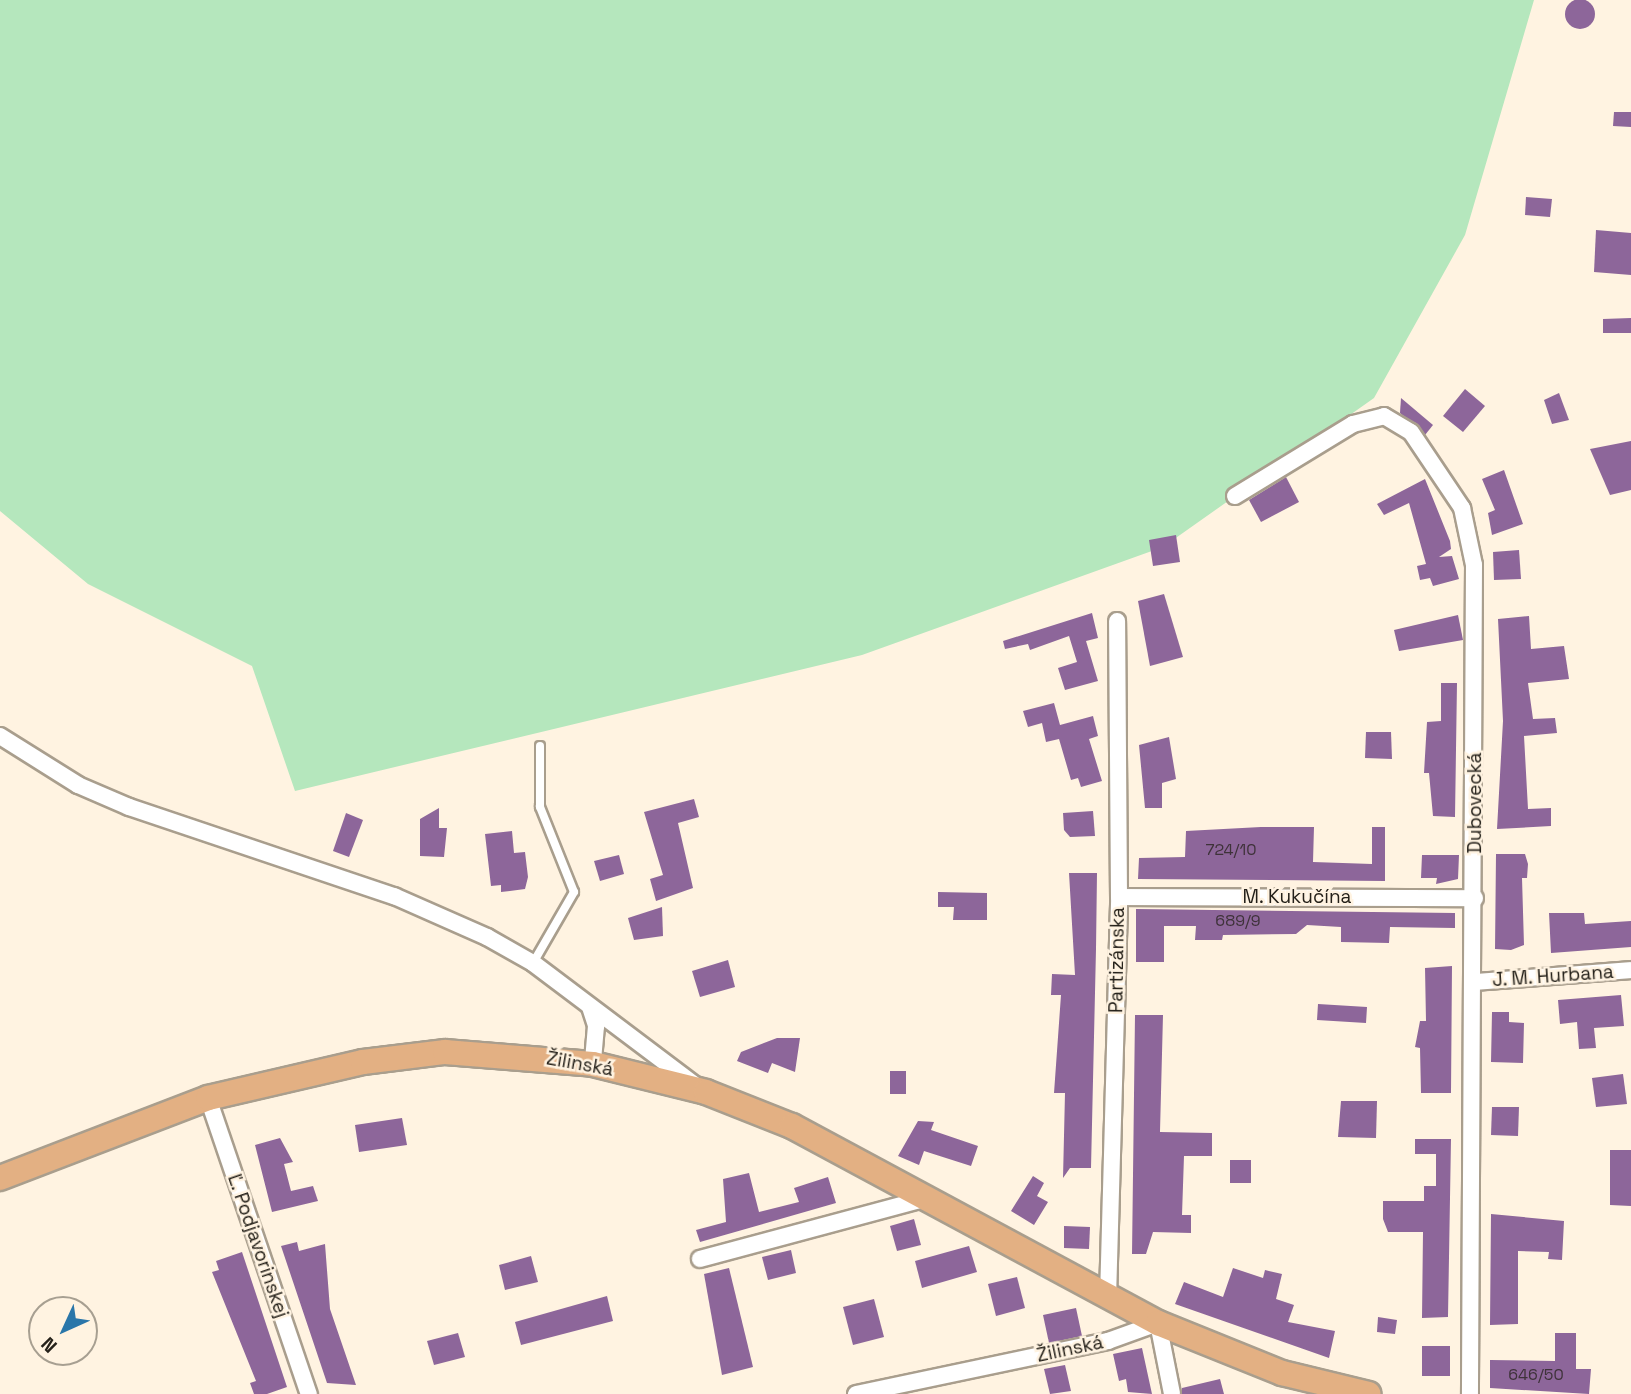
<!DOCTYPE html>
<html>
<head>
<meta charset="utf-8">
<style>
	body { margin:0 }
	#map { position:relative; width:1631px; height:1394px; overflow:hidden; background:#fff3e1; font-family:"Space Grotesk",sans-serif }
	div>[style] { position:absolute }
	.green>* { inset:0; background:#b5e7bd }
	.building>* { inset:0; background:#8d669a }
	.round { border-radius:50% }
	.roads { filter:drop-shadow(2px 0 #a99e8d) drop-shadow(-2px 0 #a99e8d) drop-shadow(0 2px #a99e8d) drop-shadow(0 -2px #a99e8d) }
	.service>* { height:8px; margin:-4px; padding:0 4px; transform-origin:4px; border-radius:4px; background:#fff }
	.minor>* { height:16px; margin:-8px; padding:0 8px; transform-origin:8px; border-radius:8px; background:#fff }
	.primary>* { height:24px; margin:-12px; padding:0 12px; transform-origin:12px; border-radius:12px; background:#e3b083 }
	span { translate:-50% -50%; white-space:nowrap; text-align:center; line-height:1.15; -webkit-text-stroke:5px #fff3e1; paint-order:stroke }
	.number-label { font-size:16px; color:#3e3239 }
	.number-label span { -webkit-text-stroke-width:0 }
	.street-label { font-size:19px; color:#242019 }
	.north { position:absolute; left:28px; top:1296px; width:70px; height:70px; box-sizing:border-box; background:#fff3e1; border:2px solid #a79f91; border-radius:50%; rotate:225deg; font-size:19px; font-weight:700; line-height:28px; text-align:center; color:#242019 }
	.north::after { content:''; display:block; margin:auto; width:24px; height:32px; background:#2a76a9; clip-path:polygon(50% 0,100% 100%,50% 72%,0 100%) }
</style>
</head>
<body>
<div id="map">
	<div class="green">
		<div style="clip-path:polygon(0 0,1534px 0,1465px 235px,1374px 398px,1163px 547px,862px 655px,295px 791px,252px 666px,88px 584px,0 511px)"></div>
	</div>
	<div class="building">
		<div class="round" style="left:1565px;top:-1px;width:30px;height:30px"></div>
		<div style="clip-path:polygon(1614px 112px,1631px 112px,1631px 127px,1613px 126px)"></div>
		<div style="clip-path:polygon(1526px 197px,1552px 199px,1550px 217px,1525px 215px)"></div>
		<div style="clip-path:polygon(1596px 230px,1631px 233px,1631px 275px,1594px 272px)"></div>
		<div style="clip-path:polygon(1631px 318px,1631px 333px,1603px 333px,1603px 319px)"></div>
		<div style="clip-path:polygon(1465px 389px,1485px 406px,1463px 432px,1443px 416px)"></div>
		<div style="clip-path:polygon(1559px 393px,1569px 420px,1552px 424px,1544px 400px)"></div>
		<div style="clip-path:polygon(1401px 398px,1433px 425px,1425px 435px,1400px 413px)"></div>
		<div style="clip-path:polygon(1631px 441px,1631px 490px,1610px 495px,1590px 449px)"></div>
		<div style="clip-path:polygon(1504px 470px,1523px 524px,1492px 535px,1488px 513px,1495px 510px,1482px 479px)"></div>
		<div style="clip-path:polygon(1286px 477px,1299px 502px,1261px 522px,1249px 500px)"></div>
		<div style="clip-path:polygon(1425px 479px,1450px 541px,1451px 549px,1439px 557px,1452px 556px,1459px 579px,1433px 586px,1430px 578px,1420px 580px,1417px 566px,1426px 564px,1409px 503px,1384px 515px,1377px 504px)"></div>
		<div style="clip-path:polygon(1176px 535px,1180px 562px,1153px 566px,1149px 540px)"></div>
		<div style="clip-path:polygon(1519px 550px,1521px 579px,1494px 580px,1493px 552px)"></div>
		<div style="clip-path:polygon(1164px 594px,1183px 657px,1150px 666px,1138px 601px)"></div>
		<div style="clip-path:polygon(1092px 613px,1098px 638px,1086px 641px,1098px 681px,1065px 690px,1058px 668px,1077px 662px,1069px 636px,1030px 650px,1028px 644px,1005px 649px,1003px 641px)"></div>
		<div style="clip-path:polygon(1458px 615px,1463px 640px,1399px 651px,1394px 630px)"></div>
		<div style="clip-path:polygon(1529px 616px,1531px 649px,1564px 646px,1569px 679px,1528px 683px,1533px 719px,1555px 718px,1557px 733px,1524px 736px,1528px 809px,1551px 808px,1551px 826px,1497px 829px,1503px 721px,1498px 619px)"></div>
		<div style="clip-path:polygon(1441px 683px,1457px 683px,1455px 817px,1433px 816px,1429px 773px,1424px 773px,1427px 722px,1441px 721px)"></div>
		<div style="clip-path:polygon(1054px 703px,1060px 725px,1093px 716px,1098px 736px,1089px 739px,1102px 781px,1081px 787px,1078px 778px,1071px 780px,1059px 739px,1046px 742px,1042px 723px,1028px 727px,1023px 711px)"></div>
		<div style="clip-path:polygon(1366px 732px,1391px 732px,1392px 759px,1365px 758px)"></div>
		<div style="clip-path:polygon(1169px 737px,1176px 779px,1162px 783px,1162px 808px,1145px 808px,1139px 745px)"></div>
		<div style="clip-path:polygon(694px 799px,699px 817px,678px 823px,693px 888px,656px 901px,650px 879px,663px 875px,644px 812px)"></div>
		<div style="clip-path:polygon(439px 808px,439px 828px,447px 828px,444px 857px,420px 856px,420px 819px)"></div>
		<div style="clip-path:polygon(1093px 811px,1095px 836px,1070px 837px,1064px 830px,1063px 813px)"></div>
		<div style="clip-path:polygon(346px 813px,363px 820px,349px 857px,333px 851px)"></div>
		<div style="clip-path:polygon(1261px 827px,1314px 827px,1313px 862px,1372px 864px,1372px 827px,1385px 827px,1385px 881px,1138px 879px,1139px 858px,1185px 857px,1186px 831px)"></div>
		<div style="clip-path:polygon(512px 831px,514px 853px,525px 852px,528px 877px,525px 889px,501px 892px,501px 885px,491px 886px,485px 834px)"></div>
		<div style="clip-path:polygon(1496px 854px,1525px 854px,1528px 864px,1527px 878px,1522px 878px,1524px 945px,1511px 950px,1495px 949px)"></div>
		<div style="clip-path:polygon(619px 855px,624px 874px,600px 881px,594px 861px)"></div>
		<div style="clip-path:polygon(1422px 855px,1459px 855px,1458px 879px,1436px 884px,1437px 878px,1421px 878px)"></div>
		<div style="clip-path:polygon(1069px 873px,1097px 873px,1096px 949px,1091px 1168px,1070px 1168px,1063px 1178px,1065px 1093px,1054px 1093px,1061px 995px,1051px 995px,1052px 974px,1075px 975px)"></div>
		<div style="clip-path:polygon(938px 892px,987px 893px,987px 920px,953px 920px,954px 907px,938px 907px)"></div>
		<div style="clip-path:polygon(662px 907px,663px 936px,634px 940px,628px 918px)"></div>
		<div style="clip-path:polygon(1136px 909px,1455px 913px,1455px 928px,1390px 927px,1389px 943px,1341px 942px,1341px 927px,1307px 925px,1296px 934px,1223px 935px,1222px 940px,1195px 940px,1196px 926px,1164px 926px,1164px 962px,1136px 962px)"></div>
		<div style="clip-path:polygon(1549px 913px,1584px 913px,1585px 924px,1631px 921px,1631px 947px,1551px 953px)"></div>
		<div style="clip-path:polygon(728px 960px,735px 987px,700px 997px,692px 971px)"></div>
		<div style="clip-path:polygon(1452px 966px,1451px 1093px,1421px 1093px,1420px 1048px,1415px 1047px,1420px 1021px,1426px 1021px,1425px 968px)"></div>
		<div style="clip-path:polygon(1621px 995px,1624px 1026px,1594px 1028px,1596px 1048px,1579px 1049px,1577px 1022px,1560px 1024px,1558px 1000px)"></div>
		<div style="clip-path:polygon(1318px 1004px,1367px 1007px,1366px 1023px,1317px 1020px)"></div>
		<div style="clip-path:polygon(1492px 1012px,1509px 1012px,1509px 1022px,1524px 1023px,1523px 1063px,1491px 1062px)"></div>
		<div style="clip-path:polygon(1135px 1015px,1163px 1015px,1160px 1132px,1212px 1133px,1212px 1156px,1184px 1156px,1182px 1215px,1191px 1215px,1191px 1233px,1153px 1232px,1146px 1254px,1132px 1254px)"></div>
		<div style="clip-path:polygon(777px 1038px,800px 1038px,795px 1072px,772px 1063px,768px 1073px,737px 1061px,741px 1052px)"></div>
		<div style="clip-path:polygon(890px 1071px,906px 1071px,906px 1094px,890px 1094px)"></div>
		<div style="clip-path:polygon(1623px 1074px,1627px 1104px,1596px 1107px,1592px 1078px)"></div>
		<div style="clip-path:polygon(1341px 1101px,1377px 1101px,1376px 1138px,1338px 1137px)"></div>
		<div style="clip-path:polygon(1492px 1107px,1519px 1107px,1518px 1136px,1491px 1135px)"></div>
		<div style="clip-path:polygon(402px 1118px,407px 1145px,359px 1152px,355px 1125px)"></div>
		<div style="clip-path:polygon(918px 1121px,934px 1122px,931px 1130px,978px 1146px,971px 1166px,924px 1151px,919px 1165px,898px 1156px)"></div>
		<div style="clip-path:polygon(280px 1138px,293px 1162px,284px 1164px,291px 1191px,313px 1186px,318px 1201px,272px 1212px,255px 1145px)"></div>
		<div style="clip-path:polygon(1415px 1139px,1451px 1139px,1448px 1317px,1422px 1318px,1423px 1232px,1388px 1232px,1383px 1219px,1383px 1201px,1424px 1201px,1424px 1186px,1436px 1186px,1436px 1154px,1415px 1154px)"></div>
		<div style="clip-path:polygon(1610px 1150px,1631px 1150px,1631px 1206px,1610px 1205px)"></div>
		<div style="clip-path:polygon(1230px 1160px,1251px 1160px,1251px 1183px,1230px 1183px)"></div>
		<div style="clip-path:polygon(749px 1173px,759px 1212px,799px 1202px,794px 1188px,828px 1177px,836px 1203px,700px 1242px,696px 1230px,726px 1222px,723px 1179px)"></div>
		<div style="clip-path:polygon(1033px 1176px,1044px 1183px,1037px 1196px,1048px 1202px,1034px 1225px,1011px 1211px)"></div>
		<div style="clip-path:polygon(1491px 1214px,1564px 1221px,1562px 1260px,1548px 1259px,1549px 1252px,1518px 1251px,1518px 1324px,1490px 1325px)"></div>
		<div style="clip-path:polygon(914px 1219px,921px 1245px,897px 1251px,890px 1226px)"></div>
		<div style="clip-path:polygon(1064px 1226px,1090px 1227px,1089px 1249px,1064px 1248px)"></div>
		<div style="clip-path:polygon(297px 1242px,299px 1251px,325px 1244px,330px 1309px,356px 1385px,327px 1383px,281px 1246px)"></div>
		<div style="clip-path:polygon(969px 1246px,977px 1272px,922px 1288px,915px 1261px)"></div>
		<div style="clip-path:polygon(791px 1250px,796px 1273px,768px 1280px,762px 1257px)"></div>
		<div style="clip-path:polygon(242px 1252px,287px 1387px,267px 1394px,254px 1394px,250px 1383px,256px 1381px,212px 1272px,219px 1270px,216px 1261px)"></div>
		<div style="clip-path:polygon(531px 1256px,538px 1282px,505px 1290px,499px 1265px)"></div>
		<div style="clip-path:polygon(729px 1268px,753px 1367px,722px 1375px,704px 1274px)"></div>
		<div style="clip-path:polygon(1233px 1268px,1263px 1278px,1265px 1270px,1282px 1274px,1276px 1299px,1294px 1305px,1288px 1322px,1335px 1331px,1329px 1358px,1175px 1304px,1184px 1282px,1223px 1297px)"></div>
		<div style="clip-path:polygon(1017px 1277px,1025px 1308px,996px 1316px,988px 1284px)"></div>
		<div style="clip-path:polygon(607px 1296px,613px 1321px,521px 1345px,515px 1322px)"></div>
		<div style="clip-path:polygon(874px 1299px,884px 1337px,853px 1345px,843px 1307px)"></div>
		<div style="clip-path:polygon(1076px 1308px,1082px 1336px,1049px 1343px,1043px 1315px)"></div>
		<div style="clip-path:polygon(1378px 1317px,1397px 1320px,1395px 1334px,1377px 1332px)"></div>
		<div style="clip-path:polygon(458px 1333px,465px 1357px,434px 1365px,427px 1341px)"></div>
		<div style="clip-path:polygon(1555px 1333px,1576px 1333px,1576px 1369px,1591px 1369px,1589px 1394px,1490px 1388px,1490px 1360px,1555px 1361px)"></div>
		<div style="clip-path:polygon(1422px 1346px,1450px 1346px,1450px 1376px,1422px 1376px)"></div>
		<div style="clip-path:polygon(1142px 1348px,1152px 1394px,1128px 1392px,1126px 1379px,1119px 1381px,1113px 1354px)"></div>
		<div style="clip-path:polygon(1065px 1365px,1071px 1391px,1050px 1394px,1044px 1369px)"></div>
		<div style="clip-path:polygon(1220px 1379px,1224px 1394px,1182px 1394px,1182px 1388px)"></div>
	</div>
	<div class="roads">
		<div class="service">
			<div style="left:533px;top:963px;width:82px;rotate:-60deg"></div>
			<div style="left:574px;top:892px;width:92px;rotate:-111.8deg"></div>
			<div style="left:540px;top:807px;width:61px;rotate:-90deg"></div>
		</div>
		<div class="minor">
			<div style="left:1235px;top:496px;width:138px;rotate:-31.4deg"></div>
			<div style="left:1353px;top:424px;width:32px;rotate:-14deg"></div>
			<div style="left:1384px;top:416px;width:31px;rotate:31deg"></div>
			<div style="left:1411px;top:432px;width:92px;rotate:56.1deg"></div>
			<div style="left:1462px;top:508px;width:58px;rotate:78.1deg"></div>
			<div style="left:1474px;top:565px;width:829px;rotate:90.28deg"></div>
			<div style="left:0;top:736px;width:92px;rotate:32.1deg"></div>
			<div style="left:78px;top:785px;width:56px;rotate:23.3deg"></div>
			<div style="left:129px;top:807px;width:280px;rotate:18.6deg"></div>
			<div style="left:394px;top:896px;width:102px;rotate:23.8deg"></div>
			<div style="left:487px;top:937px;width:53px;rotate:29.5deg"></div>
			<div style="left:533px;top:963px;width:203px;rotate:37deg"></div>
			<div style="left:1119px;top:897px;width:356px;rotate:0.2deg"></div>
			<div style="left:1475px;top:982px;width:156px;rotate:-4.4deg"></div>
			<div style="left:590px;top:1007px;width:20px;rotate:72deg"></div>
			<div style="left:596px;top:1026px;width:38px;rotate:95deg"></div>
			<div style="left:208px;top:1098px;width:313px;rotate:71.2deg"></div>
			<div style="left:700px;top:1259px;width:236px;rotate:-15deg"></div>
			<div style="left:1108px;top:1298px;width:401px;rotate:-88.4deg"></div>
			<div style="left:1119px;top:897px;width:276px;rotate:-90.4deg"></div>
			<div style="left:856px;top:1394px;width:258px;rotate:-11.9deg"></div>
			<div style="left:1108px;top:1341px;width:53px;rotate:-19.8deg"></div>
			<div style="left:1158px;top:1323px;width:72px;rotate:78.8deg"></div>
		</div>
		<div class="primary">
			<div style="left:0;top:1178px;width:223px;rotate:-21deg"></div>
			<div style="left:208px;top:1098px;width:159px;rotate:-13.1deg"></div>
			<div style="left:363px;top:1062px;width:83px;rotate:-7deg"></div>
			<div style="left:445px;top:1052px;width:148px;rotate:4.6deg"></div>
			<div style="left:593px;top:1064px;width:116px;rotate:13.9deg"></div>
			<div style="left:706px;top:1092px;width:92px;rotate:21.6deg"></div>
			<div style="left:792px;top:1126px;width:416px;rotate:28.3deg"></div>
			<div style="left:1158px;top:1323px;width:134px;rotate:22deg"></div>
			<div style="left:1282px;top:1373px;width:89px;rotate:13.6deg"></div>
		</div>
	</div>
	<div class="number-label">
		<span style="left:1231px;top:850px">724/10</span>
		<span style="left:1238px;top:921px">689/9</span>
		<span style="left:1536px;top:1375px">646/50</span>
	</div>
	<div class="street-label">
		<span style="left:1475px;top:803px;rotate:-90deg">Dubovecká</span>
		<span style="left:1297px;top:897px">M. Kukučína</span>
		<span style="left:1117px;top:960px;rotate:-89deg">Partizánska</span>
		<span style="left:1553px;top:976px;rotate:-4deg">J. M. Hurbana</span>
		<span style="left:580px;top:1064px;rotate:10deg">Žilinská</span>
		<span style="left:258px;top:1246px;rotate:71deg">Ľ. Podjavorinskej</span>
		<span style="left:1070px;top:1349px;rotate:-12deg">Žilinská</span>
	</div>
	<div class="north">N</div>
</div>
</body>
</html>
